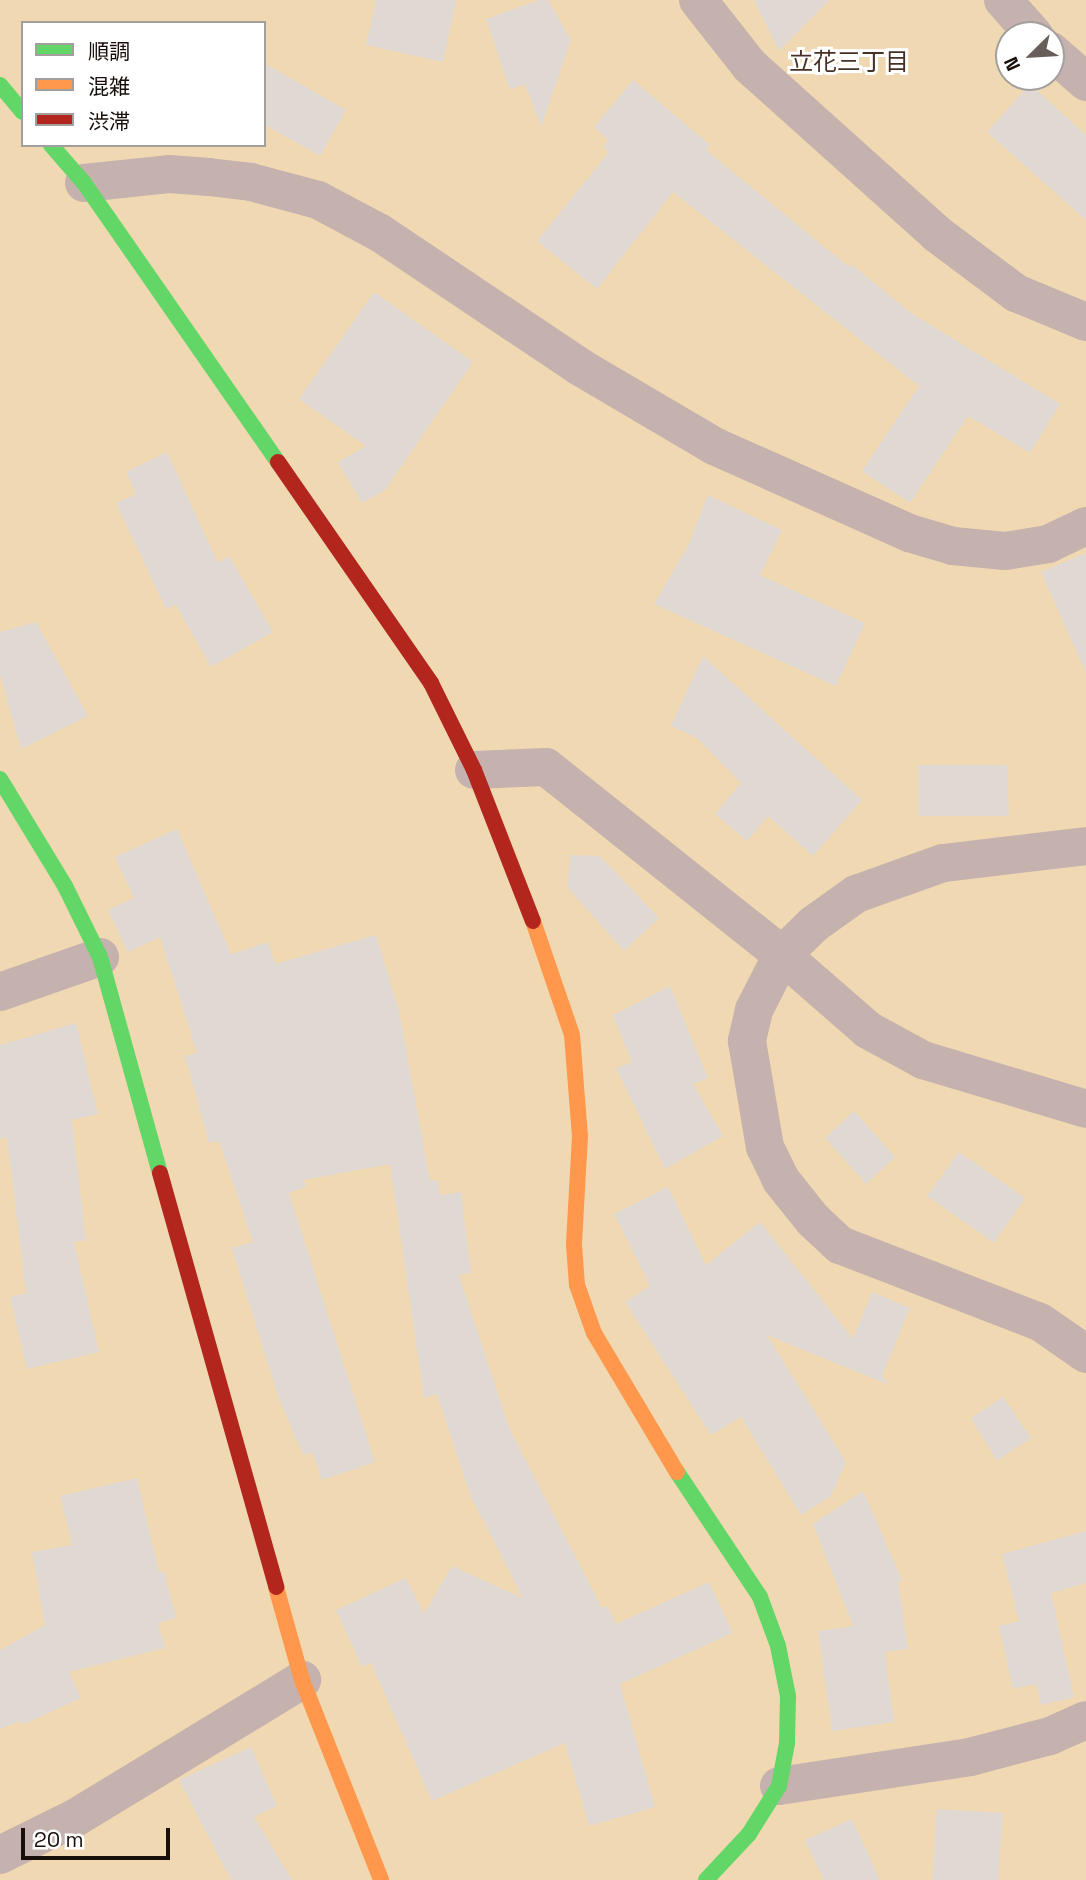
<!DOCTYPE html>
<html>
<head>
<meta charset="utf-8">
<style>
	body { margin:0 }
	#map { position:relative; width:1086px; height:1880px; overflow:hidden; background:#f9f2ef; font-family:"Space Grotesk","Noto Sans JP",sans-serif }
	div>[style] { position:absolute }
	.green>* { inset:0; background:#f0d9b2 }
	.building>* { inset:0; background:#e0d9d3 }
	.street>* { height:38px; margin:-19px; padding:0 19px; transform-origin:19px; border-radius:19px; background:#c5b1ae }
	.fast>* { height:16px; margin:-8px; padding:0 8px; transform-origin:8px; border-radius:8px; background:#63d668 }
	.slow>* { height:16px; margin:-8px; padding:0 8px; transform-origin:8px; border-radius:8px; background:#ff974d }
	.jam>* { height:16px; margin:-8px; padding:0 8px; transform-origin:8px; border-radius:8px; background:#b3261e }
	span { translate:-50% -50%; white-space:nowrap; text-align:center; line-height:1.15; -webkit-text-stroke:6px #fff; paint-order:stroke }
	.neighbourhood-label { font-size:24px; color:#473026 }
	.legend { position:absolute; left:21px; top:21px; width:245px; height:126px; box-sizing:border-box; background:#fff; border:2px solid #a39f9d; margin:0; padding:9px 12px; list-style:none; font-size:21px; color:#180e0a }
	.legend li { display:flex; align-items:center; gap:14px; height:35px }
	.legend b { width:35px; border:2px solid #a39f9d }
	.north { position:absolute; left:995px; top:21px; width:70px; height:70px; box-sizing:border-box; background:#fff; border:2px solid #a39f9d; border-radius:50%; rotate:246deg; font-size:19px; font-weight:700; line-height:28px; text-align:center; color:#180e0a }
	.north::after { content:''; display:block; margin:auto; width:24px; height:32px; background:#675e5a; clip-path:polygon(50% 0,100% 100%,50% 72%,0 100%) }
	.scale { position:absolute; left:21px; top:1828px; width:149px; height:32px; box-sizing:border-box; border:4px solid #180e0a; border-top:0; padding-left:9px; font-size:21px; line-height:24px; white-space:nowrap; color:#180e0a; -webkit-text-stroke:5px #fff; paint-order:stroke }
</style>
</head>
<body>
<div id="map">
	<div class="green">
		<div style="clip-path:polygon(evenodd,0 0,1086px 0,1086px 1880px,0 1880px,0 0,23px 23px,264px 23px,264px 145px,23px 145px,23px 23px,0 0,1009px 35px,1051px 35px,1051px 77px,1009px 77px,1009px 35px)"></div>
	</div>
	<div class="building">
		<div style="clip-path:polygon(376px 0,456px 0,443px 62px,366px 45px)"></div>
		<div style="clip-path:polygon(539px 0,548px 0,571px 40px,541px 127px,525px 84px,510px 90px,486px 19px)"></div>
		<div style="clip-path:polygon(754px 0,830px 0,779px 51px)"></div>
		<div style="clip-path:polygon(264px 63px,346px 110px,320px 156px,264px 124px)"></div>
		<div style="clip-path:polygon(633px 80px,710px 145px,706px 150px,849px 267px,851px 264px,911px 313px,1060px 404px,1030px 453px,968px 416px,910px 503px,862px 471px,919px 386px,673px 192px,597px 289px,537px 241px,609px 152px,603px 147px,608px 140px,594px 127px)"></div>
		<div style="clip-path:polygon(1030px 84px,1086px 135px,1086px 220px,987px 132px)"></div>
		<div style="clip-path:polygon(374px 292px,473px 362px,385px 490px,362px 503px,338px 462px,366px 446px,299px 399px)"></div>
		<div style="clip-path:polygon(167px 452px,218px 563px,229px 556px,273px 632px,211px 667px,176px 605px,166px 609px,116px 503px,136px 494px,126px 472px)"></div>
		<div style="clip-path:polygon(708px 495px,782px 530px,760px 575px,865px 623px,836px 686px,654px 604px,688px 546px)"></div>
		<div style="clip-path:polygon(1086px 553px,1086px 673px,1041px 572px)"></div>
		<div style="clip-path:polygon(36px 622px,88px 716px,21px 749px,0 675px,0 632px)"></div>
		<div style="clip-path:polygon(703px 656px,862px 800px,813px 856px,768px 816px,747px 841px,715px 814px,741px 783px,697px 738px,671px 726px)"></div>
		<div style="clip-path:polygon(918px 765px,1007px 765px,1009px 816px,918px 816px)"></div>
		<div style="clip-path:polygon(177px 829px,231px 954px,268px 942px,275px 964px,376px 935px,399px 1011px,430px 1181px,438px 1180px,440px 1195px,461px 1192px,471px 1273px,459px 1275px,510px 1430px,602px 1608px,607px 1606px,616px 1624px,709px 1582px,733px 1633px,620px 1684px,655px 1807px,589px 1826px,565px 1743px,432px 1801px,371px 1663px,362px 1667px,336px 1610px,406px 1578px,424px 1614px,452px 1566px,523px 1598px,470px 1495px,437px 1394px,424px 1398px,390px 1164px,304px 1180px,306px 1187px,289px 1193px,375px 1462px,322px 1480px,312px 1452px,303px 1455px,278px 1396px,232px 1248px,253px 1242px,219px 1141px,209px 1143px,185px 1056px,197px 1053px,160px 937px,128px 952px,108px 910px,134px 898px,115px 857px)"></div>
		<div style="clip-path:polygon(570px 855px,600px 856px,659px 918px,624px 951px,568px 888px)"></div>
		<div style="clip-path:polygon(670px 986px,708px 1078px,693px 1084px,723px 1136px,665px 1169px,616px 1068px,632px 1062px,613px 1015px)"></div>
		<div style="clip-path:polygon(76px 1023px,98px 1114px,72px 1120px,86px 1240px,74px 1242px,99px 1352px,27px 1369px,10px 1297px,26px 1293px,7px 1137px,0 1139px,0 1045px)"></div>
		<div style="clip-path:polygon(854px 1111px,895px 1157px,866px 1184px,825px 1138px)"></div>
		<div style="clip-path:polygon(959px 1152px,1025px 1198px,994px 1243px,927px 1196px)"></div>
		<div style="clip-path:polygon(668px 1187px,706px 1265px,760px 1222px,853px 1339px,872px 1292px,910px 1308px,882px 1376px,889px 1385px,767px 1335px,846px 1462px,831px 1496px,801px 1515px,741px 1417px,711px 1435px,625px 1302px,650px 1286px,614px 1214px)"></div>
		<div style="clip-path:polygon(1003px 1397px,1031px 1438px,997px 1461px,971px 1418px)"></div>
		<div style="clip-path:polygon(137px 1478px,159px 1572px,164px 1571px,176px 1618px,158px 1623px,165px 1648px,69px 1672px,81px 1698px,22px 1725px,20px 1721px,0 1729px,0 1650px,45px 1625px,32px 1552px,72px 1545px,60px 1496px)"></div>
		<div style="clip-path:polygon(863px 1491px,902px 1580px,898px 1582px,908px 1649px,885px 1652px,894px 1722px,832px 1731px,818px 1631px,853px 1626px,813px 1524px)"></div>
		<div style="clip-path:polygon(1086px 1531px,1086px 1583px,1051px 1593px,1074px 1697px,1041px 1705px,1036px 1684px,1013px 1689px,999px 1626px,1019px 1621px,1002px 1554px)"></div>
		<div style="clip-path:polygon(251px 1747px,277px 1806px,254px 1817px,292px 1880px,231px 1880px,179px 1780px)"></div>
		<div style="clip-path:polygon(937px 1809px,1003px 1813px,998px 1880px,932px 1880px)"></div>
		<div style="clip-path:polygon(852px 1819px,880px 1880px,824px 1880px,805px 1840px)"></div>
	</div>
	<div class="street">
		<div style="left:698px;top:0;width:84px;rotate:51.8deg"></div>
		<div style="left:750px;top:66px;width:251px;rotate:41.9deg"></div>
		<div style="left:937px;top:234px;width:99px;rotate:36.8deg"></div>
		<div style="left:1016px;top:293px;width:76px;rotate:22.5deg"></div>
		<div style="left:1003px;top:0;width:47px;rotate:48.5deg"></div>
		<div style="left:1051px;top:51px;width:47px;rotate:41.5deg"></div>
		<div style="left:84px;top:183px;width:85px;rotate:-6deg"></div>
		<div style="left:169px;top:174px;width:40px;rotate:4.3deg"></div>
		<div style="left:209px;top:177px;width:42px;rotate:6.8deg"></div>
		<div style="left:251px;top:182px;width:69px;rotate:15deg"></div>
		<div style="left:318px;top:200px;width:70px;rotate:28deg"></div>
		<div style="left:380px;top:233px;width:241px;rotate:33.8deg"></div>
		<div style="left:580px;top:367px;width:156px;rotate:30.5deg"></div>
		<div style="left:714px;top:446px;width:214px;rotate:24deg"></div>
		<div style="left:909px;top:533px;width:46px;rotate:16.5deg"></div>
		<div style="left:953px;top:546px;width:52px;rotate:5.5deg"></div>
		<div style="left:1005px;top:551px;width:44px;rotate:-9.2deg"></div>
		<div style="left:1048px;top:544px;width:42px;rotate:-25.3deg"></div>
		<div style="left:474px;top:770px;width:72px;rotate:-2.4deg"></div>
		<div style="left:546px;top:767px;width:302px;rotate:38.5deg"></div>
		<div style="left:782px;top:955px;width:114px;rotate:41.1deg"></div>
		<div style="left:868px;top:1030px;width:63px;rotate:28.6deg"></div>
		<div style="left:923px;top:1060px;width:170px;rotate:16.7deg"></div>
		<div style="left:1086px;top:846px;width:144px;rotate:173.2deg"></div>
		<div style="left:943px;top:863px;width:92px;rotate:160.4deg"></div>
		<div style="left:856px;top:894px;width:52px;rotate:144.5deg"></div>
		<div style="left:814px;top:924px;width:45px;rotate:135.9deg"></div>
		<div style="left:782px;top:955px;width:62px;rotate:117deg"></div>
		<div style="left:754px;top:1010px;width:32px;rotate:103deg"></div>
		<div style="left:747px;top:1041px;width:108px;rotate:80.4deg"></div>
		<div style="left:765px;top:1147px;width:37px;rotate:64deg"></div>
		<div style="left:781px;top:1180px;width:51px;rotate:51.3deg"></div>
		<div style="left:813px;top:1220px;width:37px;rotate:43deg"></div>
		<div style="left:840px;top:1245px;width:214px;rotate:21.1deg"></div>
		<div style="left:1040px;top:1322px;width:56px;rotate:34.8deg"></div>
		<div style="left:0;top:992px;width:106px;rotate:-19.3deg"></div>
		<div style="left:779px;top:1786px;width:193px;rotate:-8.6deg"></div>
		<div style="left:970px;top:1757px;width:83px;rotate:-14.7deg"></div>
		<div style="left:1050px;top:1736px;width:39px;rotate:-24deg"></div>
		<div style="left:0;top:1855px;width:84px;rotate:-26.3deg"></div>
		<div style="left:75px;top:1818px;width:266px;rotate:-31.3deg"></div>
	</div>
	<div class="fast">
		<div style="left:0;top:85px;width:35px;rotate:50deg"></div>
		<div style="left:51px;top:145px;width:50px;rotate:49deg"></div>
		<div style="left:84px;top:183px;width:340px;rotate:55.2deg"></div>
		<div style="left:0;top:779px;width:125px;rotate:58.7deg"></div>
		<div style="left:65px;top:886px;width:79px;rotate:63.8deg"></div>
		<div style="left:100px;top:957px;width:224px;rotate:74.5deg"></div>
		<div style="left:677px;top:1472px;width:150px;rotate:56.4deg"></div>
		<div style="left:760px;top:1597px;width:52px;rotate:69.8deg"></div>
		<div style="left:778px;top:1646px;width:51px;rotate:78.7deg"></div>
		<div style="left:788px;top:1696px;width:47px;rotate:91.2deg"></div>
		<div style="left:787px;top:1743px;width:44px;rotate:100.5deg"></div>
		<div style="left:779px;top:1786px;width:57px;rotate:122deg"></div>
		<div style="left:749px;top:1834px;width:63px;rotate:133.1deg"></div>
	</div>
	<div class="slow">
		<div style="left:533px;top:921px;width:120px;rotate:71.1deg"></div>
		<div style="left:572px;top:1035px;width:101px;rotate:85.5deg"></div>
		<div style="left:580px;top:1136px;width:109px;rotate:93.2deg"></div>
		<div style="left:574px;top:1245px;width:40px;rotate:85.7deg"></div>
		<div style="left:577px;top:1285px;width:51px;rotate:70.5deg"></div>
		<div style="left:594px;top:1333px;width:162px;rotate:59.2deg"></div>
		<div style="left:276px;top:1587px;width:97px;rotate:74.4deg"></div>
		<div style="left:302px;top:1680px;width:215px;rotate:68.4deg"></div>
	</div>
	<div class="jam">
		<div style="left:278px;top:462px;width:269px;rotate:55.3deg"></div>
		<div style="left:431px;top:683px;width:97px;rotate:63.7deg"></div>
		<div style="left:474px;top:770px;width:162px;rotate:68.7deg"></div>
		<div style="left:160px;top:1173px;width:430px;rotate:74.3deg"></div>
	</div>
	<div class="neighbourhood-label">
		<span style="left:849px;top:62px">立花三丁目</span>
	</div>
	<ul class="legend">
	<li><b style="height:9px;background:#63d668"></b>順調</li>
	<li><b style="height:9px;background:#ff974d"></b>混雑</li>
	<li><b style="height:9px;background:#b3261e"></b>渋滞</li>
	</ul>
	<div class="north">N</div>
	<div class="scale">20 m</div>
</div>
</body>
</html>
